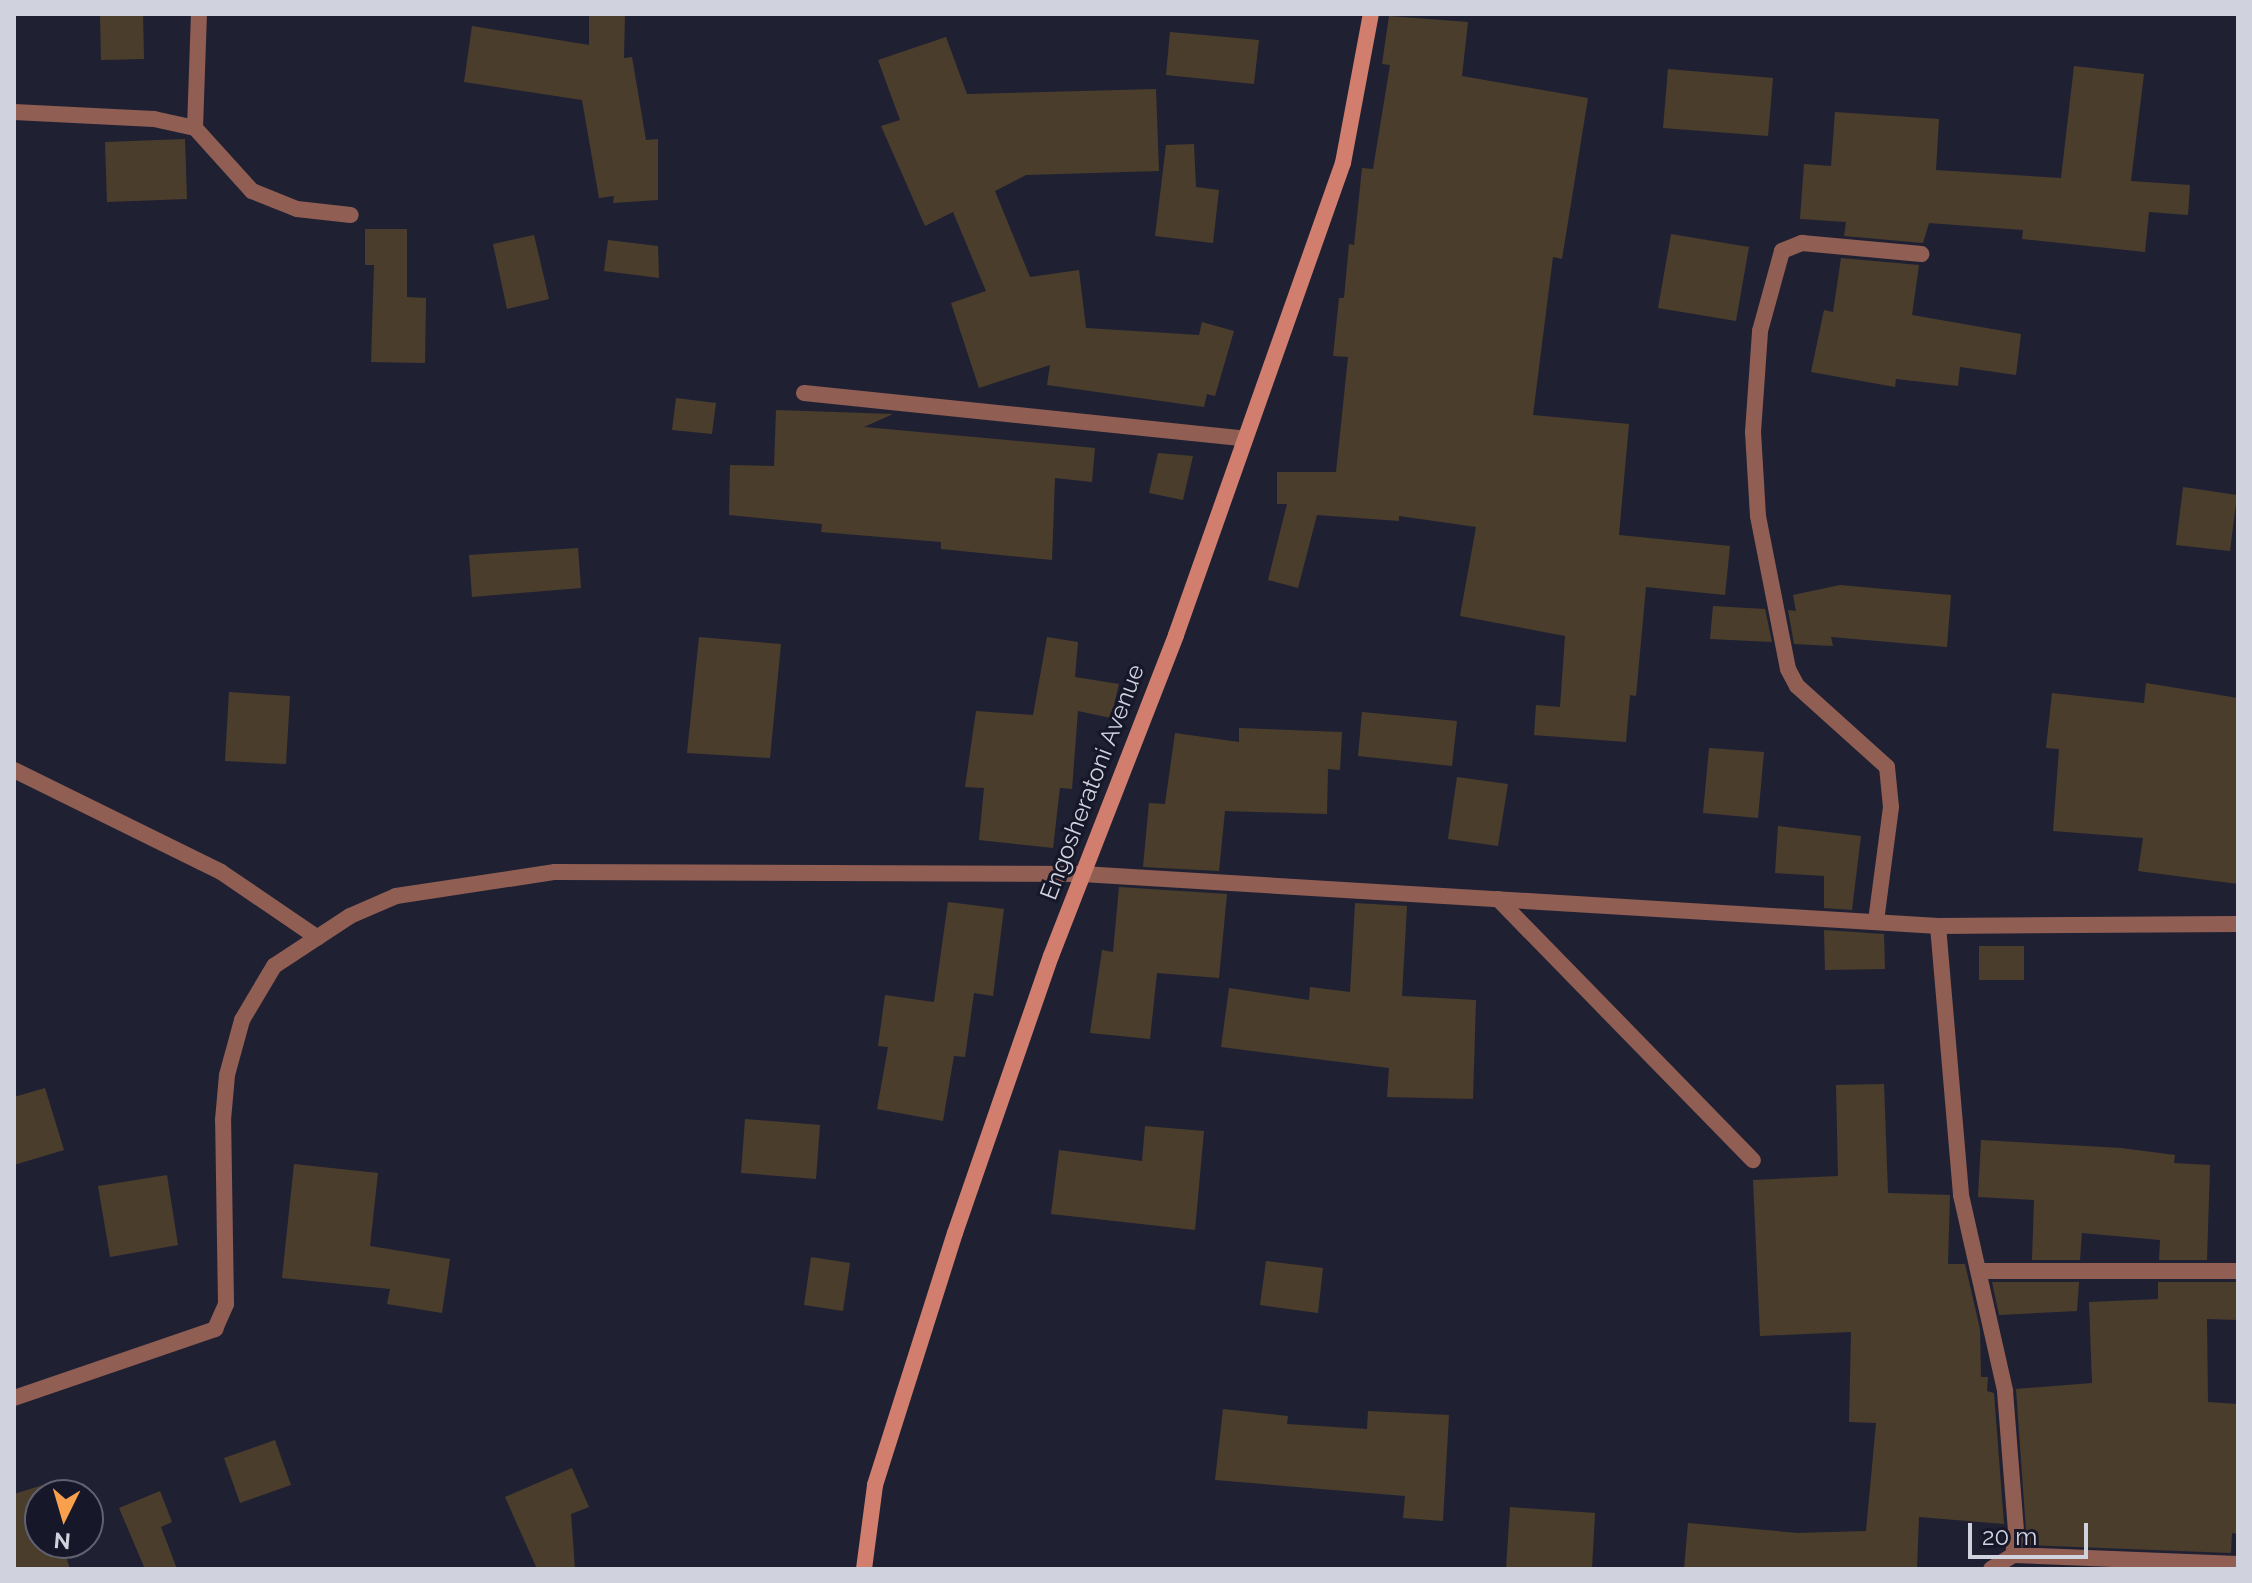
<!DOCTYPE html>
<html>
<head>
<meta charset="utf-8">
<style>
	body { margin:0 }
	#map { position:relative; width:2252px; height:1583px; overflow:hidden; background:#1f2133; font-family:Raleway,sans-serif }
	div>[style] { position:absolute }
	.building>* { inset:0; background:#4b3d2c }
	.lane>* { height:16px; margin:-8px; padding:0 8px; transform-origin:8px; border-radius:8px; background:#915e53 }
	.street>* { height:16px; margin:-8px; padding:0 8px; transform-origin:8px; border-radius:8px; background:#915e53 }
	.secondary>* { height:16px; margin:-8px; padding:0 8px; transform-origin:8px; border-radius:8px; background:#d17e6e }
	span { translate:-50% -50%; white-space:nowrap; text-align:center; line-height:1.15; -webkit-text-stroke:6px #161829; paint-order:stroke }
	.street-label { font-size:24px; color:#d0d2de }
	.frame { position:absolute; inset:0; border:16px solid #d0d2de; pointer-events:none }
	.north { position:absolute; left:24px; top:1479px; width:80px; height:80px; box-sizing:border-box; background:#161829; border:2px solid #606271; border-radius:50%; rotate:185deg; font-size:22px; font-weight:700; line-height:32px; text-align:center; color:#d0d2de }
	.north::after { content:''; display:block; margin:auto; width:28px; height:36px; background:#f9a04c; clip-path:polygon(50% 0,100% 100%,50% 72%,0 100%) }
	.scale { position:absolute; left:1968px; top:1523px; width:120px; height:36px; box-sizing:border-box; border:4px solid #d0d2de; border-top:0; padding-left:10px; font-size:24px; line-height:28px; white-space:nowrap; color:#d0d2de; -webkit-text-stroke:6px #161829; paint-order:stroke }
</style>
</head>
<body>
<div id="map">
	<div class="building">
		<div style="clip-path:polygon(100px 14px,143px 14px,144px 59px,101px 60px)"></div>
		<div style="clip-path:polygon(589px 14px,625px 14px,624px 58px,632px 57px,646px 140px,658px 139px,658px 200px,613px 203px,614px 196px,599px 198px,582px 100px,464px 82px,472px 26px,589px 45px)"></div>
		<div style="clip-path:polygon(1389px 16px,1468px 22px,1462px 76px,1588px 98px,1562px 259px,1553px 257px,1533px 415px,1629px 424px,1619px 535px,1730px 546px,1725px 595px,1646px 587px,1636px 696px,1630px 695px,1626px 742px,1534px 735px,1536px 705px,1560px 707px,1565px 636px,1460px 616px,1476px 527px,1399px 516px,1399px 521px,1317px 515px,1298px 588px,1268px 580px,1287px 504px,1277px 504px,1277px 472px,1336px 472px,1348px 357px,1333px 356px,1339px 298px,1344px 298px,1349px 244px,1354px 245px,1362px 168px,1373px 169px,1390px 65px,1382px 64px)"></div>
		<div style="clip-path:polygon(1170px 32px,1259px 40px,1254px 84px,1166px 75px)"></div>
		<div style="clip-path:polygon(946px 37px,967px 94px,1156px 89px,1159px 171px,1026px 175px,995px 191px,1030px 277px,1079px 270px,1086px 328px,1199px 335px,1202px 322px,1234px 331px,1215px 396px,1207px 394px,1204px 407px,1047px 385px,1050px 365px,979px 388px,951px 303px,986px 291px,953px 212px,925px 226px,881px 126px,900px 120px,878px 60px)"></div>
		<div style="clip-path:polygon(2074px 66px,2144px 74px,2131px 181px,2190px 185px,2188px 215px,2149px 212px,2145px 252px,2022px 239px,2023px 230px,1929px 223px,1923px 243px,1844px 236px,1846px 222px,1800px 219px,1804px 164px,1831px 166px,1835px 112px,1939px 119px,1936px 170px,2061px 178px)"></div>
		<div style="clip-path:polygon(1668px 69px,1773px 78px,1768px 136px,1663px 128px)"></div>
		<div style="clip-path:polygon(185px 139px,187px 199px,107px 202px,105px 142px)"></div>
		<div style="clip-path:polygon(1194px 144px,1196px 187px,1219px 190px,1213px 243px,1155px 236px,1166px 145px)"></div>
		<div style="clip-path:polygon(365px 229px,407px 229px,407px 297px,426px 298px,425px 363px,371px 362px,374px 265px,365px 265px)"></div>
		<div style="clip-path:polygon(1671px 234px,1749px 247px,1736px 321px,1658px 308px)"></div>
		<div style="clip-path:polygon(534px 235px,549px 299px,507px 309px,493px 244px)"></div>
		<div style="clip-path:polygon(608px 240px,658px 246px,659px 278px,604px 271px)"></div>
		<div style="clip-path:polygon(1841px 258px,1919px 265px,1912px 315px,2021px 334px,2016px 375px,1960px 367px,1958px 386px,1896px 379px,1895px 387px,1811px 372px,1824px 310px,1833px 312px)"></div>
		<div style="clip-path:polygon(676px 398px,716px 403px,712px 434px,672px 430px)"></div>
		<div style="clip-path:polygon(776px 410px,893px 414px,864px 427px,1095px 448px,1092px 482px,1055px 478px,1052px 560px,941px 549px,941px 542px,821px 532px,822px 524px,729px 515px,730px 465px,774px 466px)"></div>
		<div style="clip-path:polygon(1158px 453px,1193px 456px,1183px 500px,1149px 493px)"></div>
		<div style="clip-path:polygon(2183px 487px,2237px 495px,2230px 551px,2176px 545px)"></div>
		<div style="clip-path:polygon(578px 548px,581px 588px,472px 597px,469px 555px)"></div>
		<div style="clip-path:polygon(1840px 585px,1951px 595px,1947px 647px,1831px 637px,1833px 646px,1794px 644px,1788px 610px,1796px 611px,1793px 595px)"></div>
		<div style="clip-path:polygon(1713px 606px,1765px 609px,1772px 642px,1710px 639px)"></div>
		<div style="clip-path:polygon(699px 637px,781px 644px,770px 758px,687px 753px)"></div>
		<div style="clip-path:polygon(1047px 637px,1078px 642px,1075px 677px,1119px 684px,1111px 718px,1078px 711px,1072px 789px,1060px 788px,1053px 848px,979px 840px,984px 788px,965px 787px,976px 711px,1033px 715px)"></div>
		<div style="clip-path:polygon(2146px 683px,2238px 698px,2238px 884px,2138px 871px,2143px 838px,2053px 831px,2059px 749px,2046px 748px,2052px 693px,2144px 703px)"></div>
		<div style="clip-path:polygon(229px 692px,290px 696px,286px 764px,225px 761px)"></div>
		<div style="clip-path:polygon(1362px 712px,1457px 721px,1452px 766px,1358px 756px)"></div>
		<div style="clip-path:polygon(1239px 728px,1342px 732px,1340px 770px,1328px 769px,1327px 814px,1225px 811px,1219px 871px,1143px 867px,1149px 803px,1165px 804px,1175px 733px,1239px 742px)"></div>
		<div style="clip-path:polygon(1709px 748px,1764px 752px,1758px 818px,1703px 813px)"></div>
		<div style="clip-path:polygon(1457px 777px,1508px 784px,1498px 846px,1448px 839px)"></div>
		<div style="clip-path:polygon(1778px 826px,1861px 836px,1852px 910px,1824px 908px,1824px 876px,1775px 873px)"></div>
		<div style="clip-path:polygon(1119px 887px,1227px 894px,1219px 978px,1157px 973px,1150px 1039px,1090px 1033px,1102px 950px,1113px 952px)"></div>
		<div style="clip-path:polygon(948px 902px,1004px 909px,993px 996px,974px 993px,965px 1057px,954px 1056px,943px 1121px,877px 1109px,888px 1047px,878px 1046px,885px 995px,934px 1002px)"></div>
		<div style="clip-path:polygon(1355px 903px,1407px 906px,1402px 996px,1476px 1000px,1473px 1099px,1387px 1097px,1389px 1068px,1221px 1047px,1229px 988px,1309px 1000px,1310px 987px,1350px 992px)"></div>
		<div style="clip-path:polygon(1824px 930px,1884px 934px,1885px 969px,1825px 970px)"></div>
		<div style="clip-path:polygon(1979px 946px,2024px 946px,2024px 980px,1979px 980px)"></div>
		<div style="clip-path:polygon(1884px 1084px,1888px 1193px,1950px 1195px,1948px 1264px,1965px 1264px,1980px 1329px,1981px 1377px,1988px 1377px,1987px 1391px,1994px 1393px,2004px 1524px,1919px 1517px,1917px 1569px,1684px 1569px,1688px 1523px,1798px 1533px,1866px 1531px,1876px 1423px,1849px 1422px,1851px 1332px,1760px 1336px,1753px 1180px,1838px 1176px,1836px 1085px)"></div>
		<div style="clip-path:polygon(45px 1088px,64px 1150px,14px 1165px,14px 1097px)"></div>
		<div style="clip-path:polygon(745px 1119px,820px 1125px,816px 1179px,741px 1173px)"></div>
		<div style="clip-path:polygon(1145px 1126px,1204px 1131px,1195px 1230px,1051px 1214px,1059px 1150px,1142px 1161px)"></div>
		<div style="clip-path:polygon(1981px 1140px,2121px 1148px,2175px 1155px,2174px 1163px,2210px 1165px,2207px 1260px,2159px 1260px,2160px 1240px,2082px 1233px,2080px 1260px,2032px 1260px,2034px 1200px,1978px 1197px)"></div>
		<div style="clip-path:polygon(294px 1164px,378px 1173px,370px 1246px,450px 1259px,442px 1313px,387px 1304px,390px 1289px,282px 1278px)"></div>
		<div style="clip-path:polygon(167px 1175px,178px 1245px,110px 1257px,98px 1186px)"></div>
		<div style="clip-path:polygon(811px 1257px,850px 1263px,843px 1311px,804px 1305px)"></div>
		<div style="clip-path:polygon(1266px 1261px,1323px 1268px,1318px 1313px,1260px 1305px)"></div>
		<div style="clip-path:polygon(1992px 1282px,2079px 1282px,2077px 1311px,1999px 1315px)"></div>
		<div style="clip-path:polygon(2158px 1282px,2238px 1282px,2238px 1320px,2207px 1319px,2208px 1402px,2238px 1404px,2238px 1534px,2232px 1533px,2231px 1553px,2027px 1545px,2016px 1389px,2092px 1383px,2089px 1302px,2158px 1299px)"></div>
		<div style="clip-path:polygon(1223px 1409px,1288px 1416px,1287px 1424px,1367px 1429px,1368px 1411px,1449px 1415px,1443px 1521px,1403px 1518px,1405px 1496px,1215px 1480px)"></div>
		<div style="clip-path:polygon(275px 1440px,291px 1485px,240px 1503px,224px 1458px)"></div>
		<div style="clip-path:polygon(572px 1468px,589px 1507px,571px 1514px,575px 1569px,537px 1569px,505px 1497px)"></div>
		<div style="clip-path:polygon(43px 1485px,40px 1543px,62px 1543px,70px 1569px,14px 1569px,14px 1494px)"></div>
		<div style="clip-path:polygon(160px 1491px,172px 1522px,161px 1527px,177px 1569px,145px 1569px,119px 1508px)"></div>
		<div style="clip-path:polygon(1510px 1507px,1595px 1513px,1592px 1569px,1506px 1569px)"></div>
	</div>
	<div class="lane">
		<div style="left:1498px;top:899px;width:365px;rotate:45.7deg"></div>
	</div>
	<div class="street">
		<div style="left:14px;top:112px;width:140px;rotate:2.9deg"></div>
		<div style="left:154px;top:119px;width:42px;rotate:12.4deg"></div>
		<div style="left:195px;top:128px;width:85px;rotate:47.9deg"></div>
		<div style="left:252px;top:191px;width:48px;rotate:21.8deg"></div>
		<div style="left:297px;top:209px;width:54px;rotate:6.3deg"></div>
		<div style="left:195px;top:128px;width:114px;rotate:-88deg"></div>
		<div style="left:804px;top:393px;width:439px;rotate:5.9deg"></div>
		<div style="left:14px;top:770px;width:231px;rotate:26.2deg"></div>
		<div style="left:221px;top:872px;width:117px;rotate:34.2deg"></div>
		<div style="left:1876px;top:921px;width:115px;rotate:-82.5deg"></div>
		<div style="left:1891px;top:807px;width:40px;rotate:-95.7deg"></div>
		<div style="left:1887px;top:767px;width:121px;rotate:-138deg"></div>
		<div style="left:1797px;top:686px;width:19px;rotate:-118deg"></div>
		<div style="left:1788px;top:669px;width:156px;rotate:-101.1deg"></div>
		<div style="left:1758px;top:516px;width:84px;rotate:-93.4deg"></div>
		<div style="left:1753px;top:432px;width:101px;rotate:-86deg"></div>
		<div style="left:1760px;top:331px;width:83px;rotate:-74.6deg"></div>
		<div style="left:1782px;top:251px;width:22px;rotate:-22deg"></div>
		<div style="left:1802px;top:243px;width:120px;rotate:5.3deg"></div>
		<div style="left:1938px;top:926px;width:270px;rotate:85.1deg"></div>
		<div style="left:1961px;top:1195px;width:201px;rotate:77.3deg"></div>
		<div style="left:2005px;top:1391px;width:141px;rotate:85.5deg"></div>
		<div style="left:2016px;top:1532px;width:23px;rotate:97deg"></div>
		<div style="left:1980px;top:1271px;width:258px"></div>
		<div style="left:14px;top:1398px;width:213px;rotate:-18.9deg"></div>
		<div style="left:215px;top:1329px;width:27px;rotate:-66deg"></div>
		<div style="left:226px;top:1304px;width:184px;rotate:-90.9deg"></div>
		<div style="left:223px;top:1120px;width:45px;rotate:-84.9deg"></div>
		<div style="left:227px;top:1075px;width:57px;rotate:-74.7deg"></div>
		<div style="left:242px;top:1020px;width:63px;rotate:-59.3deg"></div>
		<div style="left:274px;top:966px;width:91px;rotate:-33.3deg"></div>
		<div style="left:350px;top:916px;width:50px;rotate:-23.5deg"></div>
		<div style="left:396px;top:896px;width:161px;rotate:-8.6deg"></div>
		<div style="left:555px;top:872px;width:527px;rotate:0.22deg"></div>
		<div style="left:1082px;top:874px;width:858px;rotate:3.48deg"></div>
		<div style="left:1938px;top:926px;width:300px;rotate:-0.4deg"></div>
		<div style="left:1991px;top:1569px;width:26px;rotate:-32deg"></div>
		<div style="left:2013px;top:1555px;width:225px;rotate:2.3deg"></div>
	</div>
	<div class="secondary">
		<div style="left:864px;top:1569px;width:85px;rotate:-82.5deg"></div>
		<div style="left:875px;top:1485px;width:264px;rotate:-72.4deg"></div>
		<div style="left:955px;top:1233px;width:293px;rotate:-70.9deg"></div>
		<div style="left:1051px;top:956px;width:344px;rotate:-68.7deg"></div>
		<div style="left:1176px;top:635px;width:501px;rotate:-70.52deg"></div>
		<div style="left:1343px;top:163px;width:152px;rotate:-79.4deg"></div>
	</div>
	<div class="street-label">
		<span style="left:1092px;top:782px;rotate:-69deg">Engosheratoni Avenue</span>
	</div>
	<div class="frame"></div>
	<div class="north">N</div>
	<div class="scale">20 m</div>
</div>
</body>
</html>
